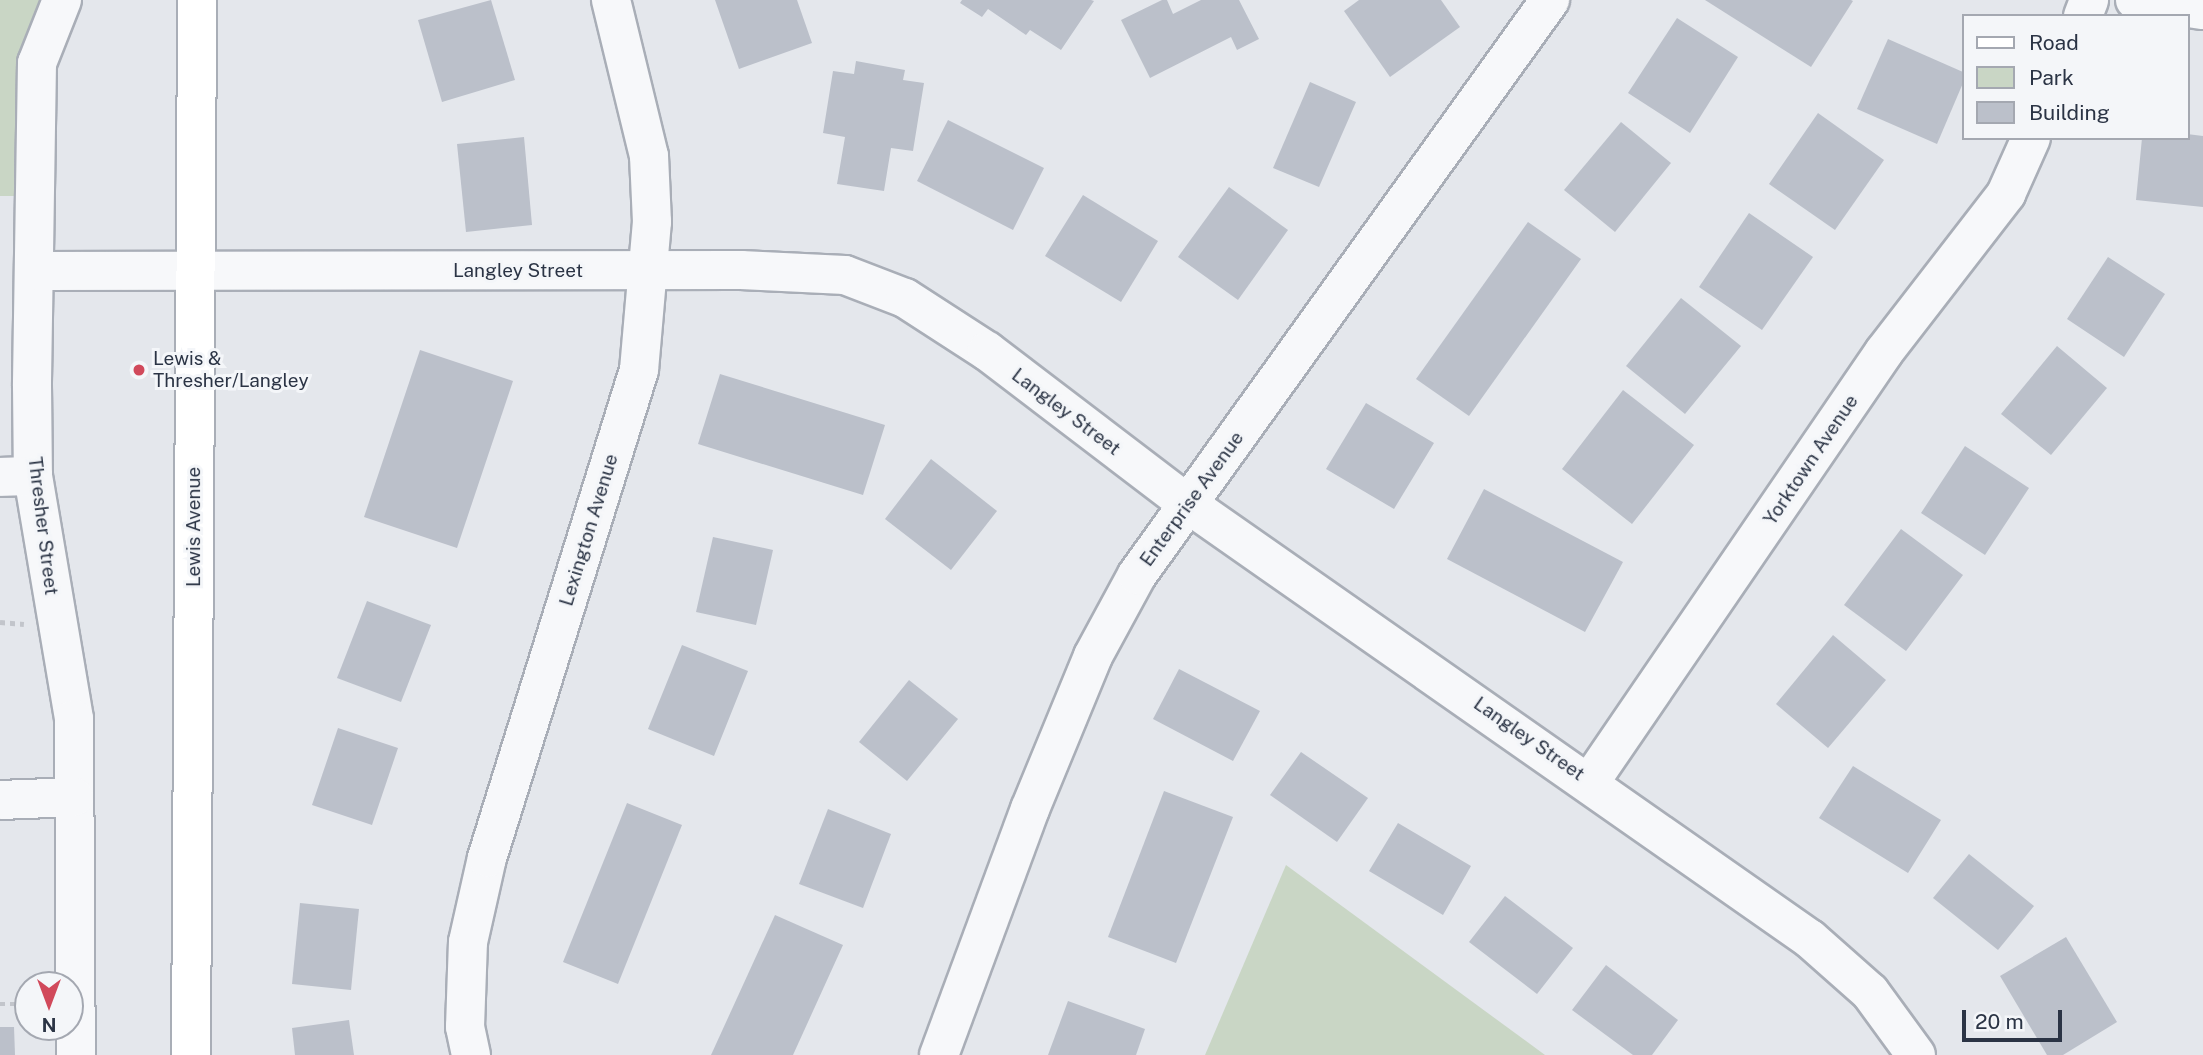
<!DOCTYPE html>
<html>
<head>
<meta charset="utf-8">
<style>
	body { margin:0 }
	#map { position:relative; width:2203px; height:1055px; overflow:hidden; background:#e4e7ec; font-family:"Public Sans",sans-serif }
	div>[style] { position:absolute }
	.green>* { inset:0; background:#c9d6c5 }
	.building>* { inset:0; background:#bbc0ca }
	.path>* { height:4.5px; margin-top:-2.25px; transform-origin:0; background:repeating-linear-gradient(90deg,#c2c5cb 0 5px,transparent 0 10px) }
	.roads { filter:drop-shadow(2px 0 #a9aeb7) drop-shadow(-2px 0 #a9aeb7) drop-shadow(0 2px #a9aeb7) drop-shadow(0 -2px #a9aeb7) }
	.street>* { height:38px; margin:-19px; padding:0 19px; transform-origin:19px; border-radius:19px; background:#f7f8fa }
	.secondary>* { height:38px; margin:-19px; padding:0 19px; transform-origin:19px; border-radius:19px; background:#fff }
	.dots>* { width:19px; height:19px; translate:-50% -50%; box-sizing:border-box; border:4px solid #f4f6f9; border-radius:50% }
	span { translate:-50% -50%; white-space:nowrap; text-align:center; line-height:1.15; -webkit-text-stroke:6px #f4f6f9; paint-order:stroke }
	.street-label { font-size:19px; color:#2b3445 }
	.poi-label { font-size:19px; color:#2b3445 }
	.left { translate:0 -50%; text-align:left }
	.legend { position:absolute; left:1962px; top:14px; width:228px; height:126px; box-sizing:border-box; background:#f4f6f9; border:2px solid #a4a8b1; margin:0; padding:9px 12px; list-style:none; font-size:21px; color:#2b3445 }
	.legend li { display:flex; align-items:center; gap:14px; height:35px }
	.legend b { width:35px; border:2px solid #a4a8b1 }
	.north { position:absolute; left:14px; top:971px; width:70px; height:70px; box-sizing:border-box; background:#f4f6f9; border:2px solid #a4a8b1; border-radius:50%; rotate:180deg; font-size:19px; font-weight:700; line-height:28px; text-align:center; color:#2b3445 }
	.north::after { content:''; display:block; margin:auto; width:24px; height:32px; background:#d1495b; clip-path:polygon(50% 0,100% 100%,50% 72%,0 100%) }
	.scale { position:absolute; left:1962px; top:1010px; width:100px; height:32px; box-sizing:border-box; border:4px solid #2b3445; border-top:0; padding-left:9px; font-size:21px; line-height:24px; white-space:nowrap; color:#2b3445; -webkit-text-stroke:5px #f4f6f9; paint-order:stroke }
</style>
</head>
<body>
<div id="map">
	<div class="green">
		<div style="clip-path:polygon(0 0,43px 0,17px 72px,16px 196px,0 196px)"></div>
		<div style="clip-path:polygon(1286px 865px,1545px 1055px,1205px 1055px)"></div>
	</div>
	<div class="building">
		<div style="clip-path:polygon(491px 0,515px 80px,442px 102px,418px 20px)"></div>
		<div style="clip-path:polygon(715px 0,797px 0,812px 43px,739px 69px)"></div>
		<div style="clip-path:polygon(962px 0,1091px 0,1094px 1px,1061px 50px,1030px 30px,1026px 35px,988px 9px,982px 17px,960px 3px)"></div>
		<div style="clip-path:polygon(1162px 0,1167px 0,1173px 14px,1201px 0,1239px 0,1259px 39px,1237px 50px,1231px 37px,1150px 78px,1121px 20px)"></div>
		<div style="clip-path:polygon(1359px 0,1441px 0,1460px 27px,1390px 77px,1344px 11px)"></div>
		<div style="clip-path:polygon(1705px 0,1851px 0,1853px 1px,1811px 67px)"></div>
		<div style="clip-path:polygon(1677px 18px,1738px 57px,1690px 133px,1628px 93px)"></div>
		<div style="clip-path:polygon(1888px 39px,1963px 72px,1963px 83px,1937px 144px,1857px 109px)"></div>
		<div style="clip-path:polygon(856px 61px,905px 70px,903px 80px,924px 83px,913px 151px,891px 148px,884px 191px,837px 184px,845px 137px,823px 133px,833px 71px,854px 74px)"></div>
		<div style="clip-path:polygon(1310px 82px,1356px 102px,1319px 187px,1273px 168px)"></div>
		<div style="clip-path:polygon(1818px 113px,1884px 160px,1835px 230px,1769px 184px)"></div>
		<div style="clip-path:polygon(948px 120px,1044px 168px,1013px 230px,917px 181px)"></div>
		<div style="clip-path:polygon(1621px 122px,1671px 163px,1615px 232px,1564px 190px)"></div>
		<div style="clip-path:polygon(2187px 134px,2203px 136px,2203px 207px,2136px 200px,2142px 138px,2187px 138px)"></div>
		<div style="clip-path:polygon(524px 137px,532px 225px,466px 232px,457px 144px)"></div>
		<div style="clip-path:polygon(1229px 187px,1288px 230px,1238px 300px,1178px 257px)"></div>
		<div style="clip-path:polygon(1083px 195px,1158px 241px,1121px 302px,1045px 256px)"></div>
		<div style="clip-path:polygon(1749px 213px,1813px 257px,1762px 330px,1699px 287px)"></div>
		<div style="clip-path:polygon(1528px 222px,1581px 259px,1469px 416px,1416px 379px)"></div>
		<div style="clip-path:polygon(2108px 257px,2165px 294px,2124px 357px,2067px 319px)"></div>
		<div style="clip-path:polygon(1681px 298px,1741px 346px,1685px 414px,1626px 366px)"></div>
		<div style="clip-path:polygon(2057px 346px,2107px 388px,2051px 455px,2001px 414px)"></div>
		<div style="clip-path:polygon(420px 350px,513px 381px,457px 548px,364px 517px)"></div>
		<div style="clip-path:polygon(720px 374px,885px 425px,863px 495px,698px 444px)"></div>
		<div style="clip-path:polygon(1623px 390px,1694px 445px,1632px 524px,1562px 469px)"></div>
		<div style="clip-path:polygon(1366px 403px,1434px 443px,1394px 509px,1326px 469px)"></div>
		<div style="clip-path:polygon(1965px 446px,2029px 488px,1985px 555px,1921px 513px)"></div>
		<div style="clip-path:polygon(931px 459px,997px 511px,951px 570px,885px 519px)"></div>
		<div style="clip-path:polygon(1484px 489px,1623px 562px,1585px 632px,1447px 559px)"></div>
		<div style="clip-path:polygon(1901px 529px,1963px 575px,1906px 651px,1844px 605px)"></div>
		<div style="clip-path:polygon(713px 537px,773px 550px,756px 625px,696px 612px)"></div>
		<div style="clip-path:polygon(367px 601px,431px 625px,401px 702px,337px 678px)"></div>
		<div style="clip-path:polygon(1833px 635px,1886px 680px,1828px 748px,1776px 704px)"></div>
		<div style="clip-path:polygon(682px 645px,748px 671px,714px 756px,648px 729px)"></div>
		<div style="clip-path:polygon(1179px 669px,1260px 711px,1233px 761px,1153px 719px)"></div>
		<div style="clip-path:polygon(909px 680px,958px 719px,907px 781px,859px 742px)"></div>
		<div style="clip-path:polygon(338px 728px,398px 748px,372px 825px,312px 805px)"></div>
		<div style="clip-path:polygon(1301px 752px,1368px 798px,1337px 842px,1270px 795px)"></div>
		<div style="clip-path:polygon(1853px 766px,1941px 820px,1908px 873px,1819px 818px)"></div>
		<div style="clip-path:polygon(1164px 791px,1233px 817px,1176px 963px,1108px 937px)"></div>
		<div style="clip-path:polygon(627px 803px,682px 825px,618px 984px,563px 962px)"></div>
		<div style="clip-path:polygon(828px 809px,891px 834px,863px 908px,799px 884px)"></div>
		<div style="clip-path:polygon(1398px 823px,1471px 866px,1443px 915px,1369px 871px)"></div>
		<div style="clip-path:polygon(1969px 854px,2034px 906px,1998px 950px,1933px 898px)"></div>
		<div style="clip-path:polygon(1505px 896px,1573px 948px,1537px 994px,1469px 942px)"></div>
		<div style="clip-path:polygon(300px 903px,359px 909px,351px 990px,292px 984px)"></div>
		<div style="clip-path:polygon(775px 915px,843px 945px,793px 1055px,711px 1055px)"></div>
		<div style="clip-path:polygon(2066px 937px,2117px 1022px,2063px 1055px,2047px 1055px,2000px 976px)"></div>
		<div style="clip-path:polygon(1606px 965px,1678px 1020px,1652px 1055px,1633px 1055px,1572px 1010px)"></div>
		<div style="clip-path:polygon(1068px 1001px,1145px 1029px,1136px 1055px,1048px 1055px)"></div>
		<div style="clip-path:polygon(349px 1020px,354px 1055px,295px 1055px,292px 1028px)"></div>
		<div style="clip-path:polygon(0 1027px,14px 1027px,15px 1055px,0 1055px)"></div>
	</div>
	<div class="path">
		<div style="left:0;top:622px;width:24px;rotate:5deg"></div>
		<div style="left:0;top:1004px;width:28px"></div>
	</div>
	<div class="roads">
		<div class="street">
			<div style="left:62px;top:0;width:68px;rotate:111.6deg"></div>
			<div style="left:37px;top:63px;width:323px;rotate:90.9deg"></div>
			<div style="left:32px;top:386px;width:90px;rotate:89.4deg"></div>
			<div style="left:33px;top:476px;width:246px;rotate:80.4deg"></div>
			<div style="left:74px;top:719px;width:336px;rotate:89.7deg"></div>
			<div style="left:2135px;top:0;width:69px;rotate:8.4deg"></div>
			<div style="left:2083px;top:16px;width:17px;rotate:-69deg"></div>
			<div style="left:37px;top:271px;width:704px;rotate:-0.08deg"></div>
			<div style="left:741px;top:270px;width:104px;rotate:2.8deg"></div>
			<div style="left:845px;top:275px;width:64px;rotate:21deg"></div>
			<div style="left:905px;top:298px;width:98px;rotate:32.9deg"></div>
			<div style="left:987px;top:351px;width:253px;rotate:37.3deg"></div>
			<div style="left:1188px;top:504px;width:759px;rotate:34.97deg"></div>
			<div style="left:1810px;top:939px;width:80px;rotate:41.5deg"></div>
			<div style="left:1870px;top:992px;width:78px;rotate:53.9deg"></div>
			<div style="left:0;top:477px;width:33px;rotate:-2deg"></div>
			<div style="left:1590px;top:782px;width:521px;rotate:-55.64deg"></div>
			<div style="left:1884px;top:352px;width:200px;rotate:-52.3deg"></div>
			<div style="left:2006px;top:194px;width:61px;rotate:-65.9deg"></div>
			<div style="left:0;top:800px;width:74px;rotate:-2.3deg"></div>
			<div style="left:471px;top:1055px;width:29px;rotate:-102deg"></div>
			<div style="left:465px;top:1027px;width:85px;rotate:-88deg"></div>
			<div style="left:468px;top:942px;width:86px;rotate:-77.3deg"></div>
			<div style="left:487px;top:858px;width:511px;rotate:-72.7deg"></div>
			<div style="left:639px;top:370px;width:149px;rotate:-85deg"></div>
			<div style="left:652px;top:222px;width:66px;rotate:-92.6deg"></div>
			<div style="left:649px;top:156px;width:161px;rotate:-103.7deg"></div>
			<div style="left:939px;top:1055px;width:262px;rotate:-69.7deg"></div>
			<div style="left:1030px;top:809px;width:165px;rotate:-67.6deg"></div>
			<div style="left:1093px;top:656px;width:92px;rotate:-61.5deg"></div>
			<div style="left:1137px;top:575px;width:708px;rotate:-54.31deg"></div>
		</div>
		<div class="secondary">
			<div style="left:191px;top:1055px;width:1055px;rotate:-89.67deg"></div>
		</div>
	</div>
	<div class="dots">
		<div style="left:139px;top:370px;background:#d1495b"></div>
	</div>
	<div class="street-label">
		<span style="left:518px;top:271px">Langley Street</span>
		<span style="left:1066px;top:412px;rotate:37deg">Langley Street</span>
		<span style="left:1811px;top:460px;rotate:-56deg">Yorktown Avenue</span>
		<span style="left:1192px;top:499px;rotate:-54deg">Enterprise Avenue</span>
		<span style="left:43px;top:526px;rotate:83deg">Thresher Street</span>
		<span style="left:194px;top:527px;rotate:-90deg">Lewis Avenue</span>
		<span style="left:589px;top:530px;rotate:-73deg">Lexington Avenue</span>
		<span style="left:1529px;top:739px;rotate:35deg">Langley Street</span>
	</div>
	<div class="poi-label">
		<span class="left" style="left:153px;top:370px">Lewis &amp;<br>Thresher/Langley</span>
	</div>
	<ul class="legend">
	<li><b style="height:9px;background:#fff"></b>Road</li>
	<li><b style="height:19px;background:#c9d6c5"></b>Park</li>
	<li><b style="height:19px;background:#bbc0ca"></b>Building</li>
	</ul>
	<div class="north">N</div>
	<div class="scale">20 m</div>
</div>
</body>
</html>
